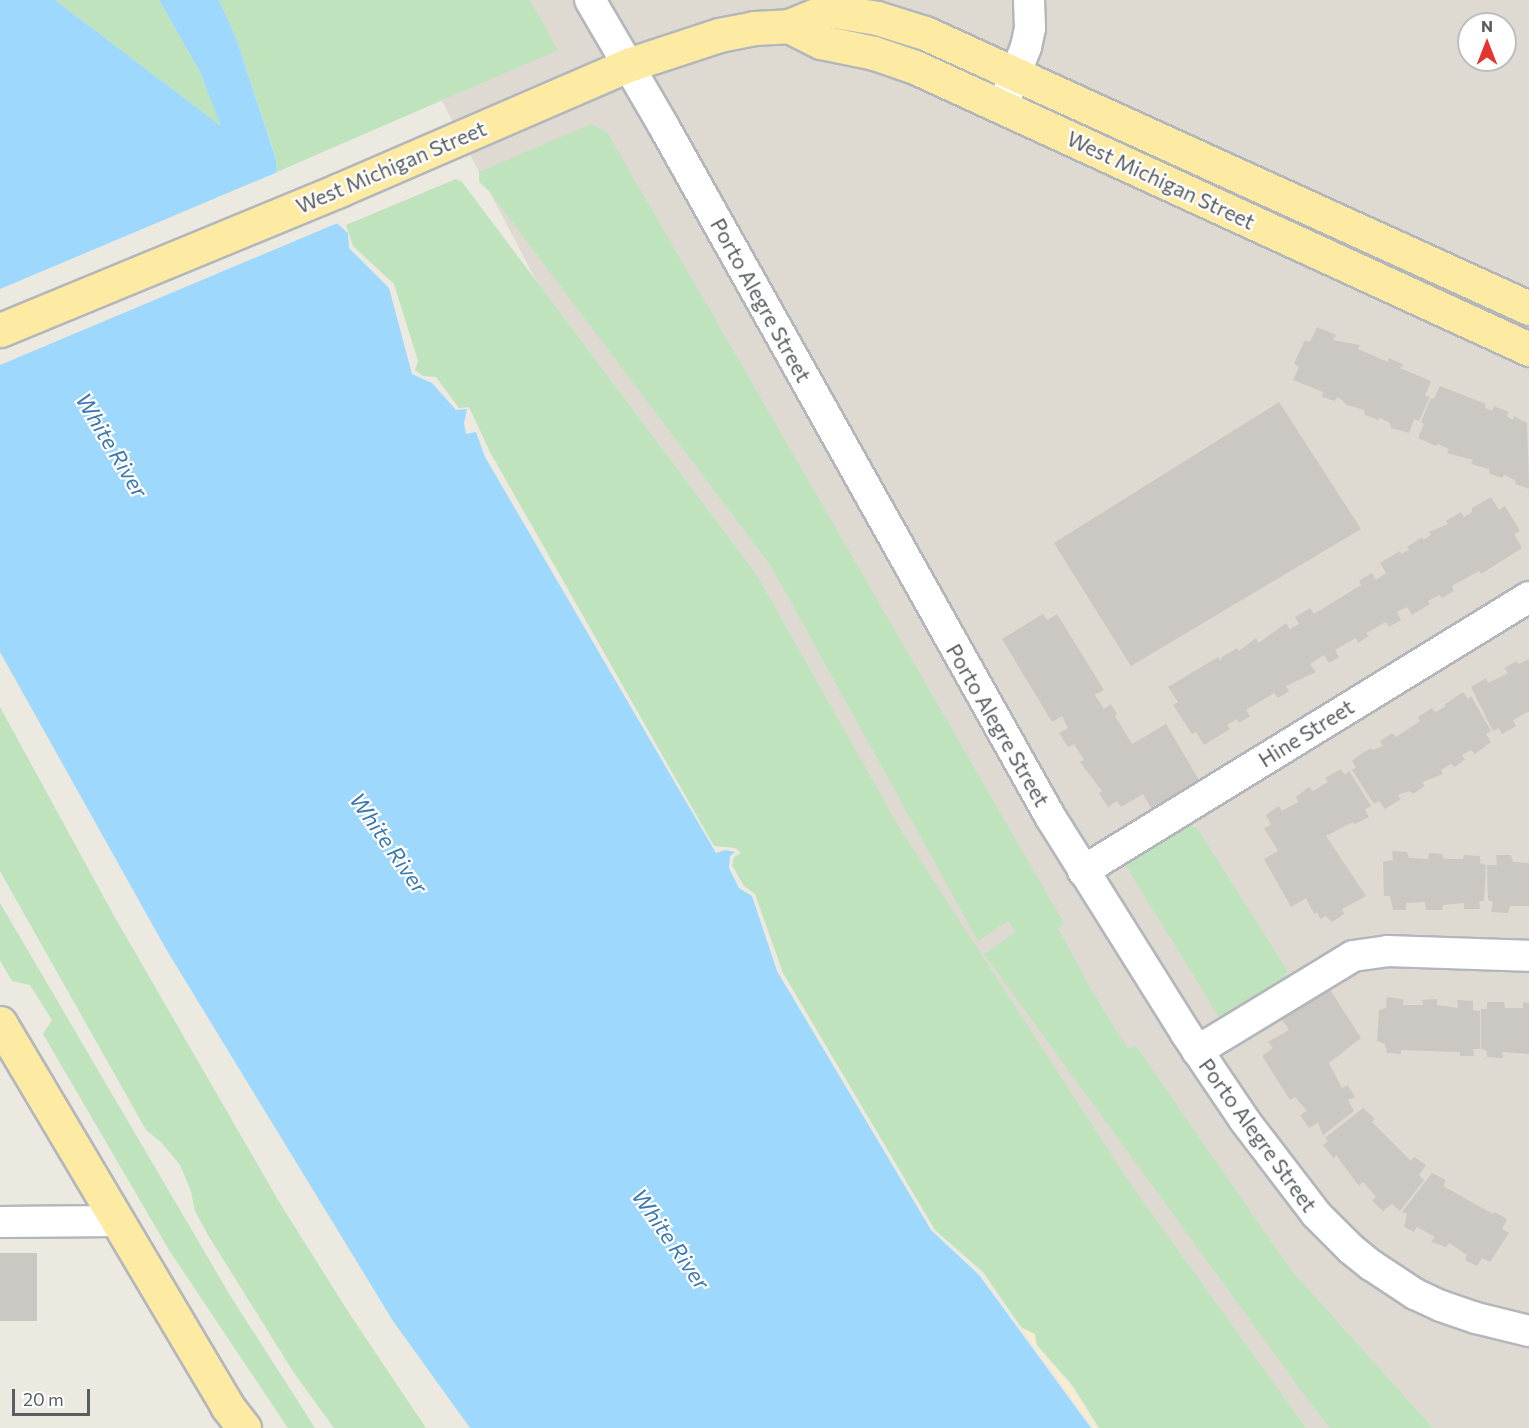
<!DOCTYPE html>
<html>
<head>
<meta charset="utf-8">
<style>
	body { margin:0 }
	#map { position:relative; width:1529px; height:1428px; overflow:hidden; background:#ece9e0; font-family:Commissioner,sans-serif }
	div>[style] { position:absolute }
	.education>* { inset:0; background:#dedad1 }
	.green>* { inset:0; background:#bee3bd }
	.sand>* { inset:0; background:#f9edce }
	.water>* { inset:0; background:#9fd8fd }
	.pier>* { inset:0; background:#ece9e0 }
	.building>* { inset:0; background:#cbc7c2 }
	.roads { filter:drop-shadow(2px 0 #b3b7bb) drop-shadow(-2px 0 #b3b7bb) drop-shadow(0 2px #b3b7bb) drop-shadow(0 -2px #b3b7bb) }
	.minor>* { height:30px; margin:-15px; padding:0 15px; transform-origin:15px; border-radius:15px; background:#fff }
	.major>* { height:33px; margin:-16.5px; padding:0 16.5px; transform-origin:16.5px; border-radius:16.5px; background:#fdeba4 }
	span { translate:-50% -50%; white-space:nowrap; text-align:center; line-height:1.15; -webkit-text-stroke:4.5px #fff; paint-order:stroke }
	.street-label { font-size:21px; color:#595d61 }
	.water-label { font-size:22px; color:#3e79ae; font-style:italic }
	.north { position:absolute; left:1457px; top:12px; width:60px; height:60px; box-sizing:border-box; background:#fff; border:2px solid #bdbec0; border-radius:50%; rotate:0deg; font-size:16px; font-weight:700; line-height:24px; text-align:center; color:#595d61 }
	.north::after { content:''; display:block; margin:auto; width:21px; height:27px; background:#e5342d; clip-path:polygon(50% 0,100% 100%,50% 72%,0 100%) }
	.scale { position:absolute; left:12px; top:1389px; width:78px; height:27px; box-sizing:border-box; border:3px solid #595d61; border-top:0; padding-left:8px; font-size:18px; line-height:21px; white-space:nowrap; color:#595d61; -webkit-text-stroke:4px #fff; paint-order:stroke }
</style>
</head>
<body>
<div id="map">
	<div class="education">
		<div style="clip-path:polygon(evenodd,389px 0,1529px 0,1529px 1428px,1222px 1428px,816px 814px,389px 0,1469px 24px,1505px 24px,1505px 60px,1469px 60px,1469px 24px)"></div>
	</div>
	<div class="green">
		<div style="clip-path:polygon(55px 0,159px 0,200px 72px,222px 127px)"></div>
		<div style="clip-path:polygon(219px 0,530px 0,558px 50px,277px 172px,276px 158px,236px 38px)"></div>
		<div style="clip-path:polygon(591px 124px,607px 132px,1064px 923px,1058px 928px,1092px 991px,1128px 1049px,1136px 1046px,1291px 1270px,1433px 1428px,1330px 1428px,1314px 1408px,984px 954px,1016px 932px,1008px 921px,978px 941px,771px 566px,489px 191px,479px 182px,479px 172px)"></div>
		<div style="clip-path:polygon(456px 179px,462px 182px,756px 574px,902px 832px,1131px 1185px,1306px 1428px,1099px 1428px,1073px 1386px,1037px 1345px,1035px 1334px,1021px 1327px,983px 1272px,935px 1230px,783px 973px,755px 894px,744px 886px,732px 865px,734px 857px,741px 853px,736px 848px,714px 846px,490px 452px,469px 407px,459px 408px,436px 377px,423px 376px,415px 370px,418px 361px,394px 284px,353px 246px,346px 225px)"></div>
		<div style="clip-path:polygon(0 707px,113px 914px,281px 1205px,349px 1313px,426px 1428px,334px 1428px,294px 1373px,208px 1235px,195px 1211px,191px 1191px,180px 1165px,161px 1142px,146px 1130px,0 871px)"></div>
		<div style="clip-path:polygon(1189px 825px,1197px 828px,1287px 970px,1286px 976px,1221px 1020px,1123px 861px)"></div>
		<div style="clip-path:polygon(0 903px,231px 1297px,315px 1428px,288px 1428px,169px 1250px,43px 1034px,52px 1020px,30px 985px,12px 981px,0 960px)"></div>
	</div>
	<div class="sand">
		<div style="clip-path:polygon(1022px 1329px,1034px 1334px,1036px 1346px,1071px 1387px,1097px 1428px,1094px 1428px)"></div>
	</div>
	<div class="water">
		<div style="clip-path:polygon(0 0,55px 0,221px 126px,200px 72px,159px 0,219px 0,236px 38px,276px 159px,277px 172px,348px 233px,349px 248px,389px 288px,412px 374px,432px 383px,456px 410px,467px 409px,464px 423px,466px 434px,476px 432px,485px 457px,716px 853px,725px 850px,735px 852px,730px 856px,729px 868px,739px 888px,752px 896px,777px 971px,931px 1230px,979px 1275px,1091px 1428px,470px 1428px,393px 1321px,166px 949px,0 652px)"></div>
	</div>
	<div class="pier">
		<div style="clip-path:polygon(280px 171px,340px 222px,0 365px,0 289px)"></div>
	</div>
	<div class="building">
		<div style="clip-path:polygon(1317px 327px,1336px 335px,1333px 340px,1360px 345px,1358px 349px,1388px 362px,1389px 358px,1404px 365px,1400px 368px,1431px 381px,1425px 396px,1430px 397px,1419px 421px,1414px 419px,1409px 433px,1391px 428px,1390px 423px,1380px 418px,1378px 420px,1365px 415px,1364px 410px,1347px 405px,1338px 397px,1334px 401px,1322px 397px,1323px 392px,1293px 380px,1299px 367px,1294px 363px,1305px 340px,1310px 342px)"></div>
		<div style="clip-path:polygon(1440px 386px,1486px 404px,1485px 408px,1492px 411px,1494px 406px,1509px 412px,1507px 416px,1513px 420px,1514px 416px,1527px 423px,1529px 489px,1516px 484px,1515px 480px,1504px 475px,1502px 478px,1490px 474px,1489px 469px,1471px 464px,1473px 460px,1447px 453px,1449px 449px,1438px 444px,1436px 446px,1418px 438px,1424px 424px,1421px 422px,1431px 398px,1434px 399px)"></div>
		<div style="clip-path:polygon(1279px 402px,1361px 529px,1131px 666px,1054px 543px)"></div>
		<div style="clip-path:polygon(1491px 497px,1499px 510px,1505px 506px,1520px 531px,1514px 534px,1522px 548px,1481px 574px,1479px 571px,1452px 586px,1454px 591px,1442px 598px,1439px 595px,1428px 601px,1430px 604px,1412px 615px,1407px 607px,1397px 612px,1401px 620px,1389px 627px,1386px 622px,1366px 633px,1369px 636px,1358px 643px,1356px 638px,1335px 650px,1339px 657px,1329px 663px,1324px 655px,1310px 664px,1316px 672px,1286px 686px,1289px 691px,1278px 698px,1274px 693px,1246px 710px,1250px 716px,1239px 723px,1237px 719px,1227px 725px,1230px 729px,1204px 745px,1196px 732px,1192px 734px,1173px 705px,1178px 702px,1168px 687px,1218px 657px,1221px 661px,1222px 657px,1237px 648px,1239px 651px,1256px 638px,1259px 643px,1286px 623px,1290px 629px,1299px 624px,1295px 617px,1310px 608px,1314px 614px,1361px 585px,1359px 581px,1372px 573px,1376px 580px,1386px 573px,1380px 563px,1400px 551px,1401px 554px,1409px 550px,1407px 547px,1422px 537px,1423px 540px,1431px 535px,1429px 532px,1448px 524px,1446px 521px,1461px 512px,1464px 517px,1472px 512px,1472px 508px)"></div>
		<div style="clip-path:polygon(1043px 614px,1047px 620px,1057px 614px,1104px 690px,1095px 695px,1104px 709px,1111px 704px,1117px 714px,1115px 716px,1132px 744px,1166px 724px,1199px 780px,1151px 808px,1143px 794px,1121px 807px,1117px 801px,1108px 807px,1099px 793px,1102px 791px,1080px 762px,1084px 760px,1074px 744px,1068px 747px,1059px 733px,1068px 728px,1062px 716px,1052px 722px,1002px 639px)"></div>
		<div style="clip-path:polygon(1529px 659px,1529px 711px,1513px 720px,1516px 726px,1502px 734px,1499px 728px,1493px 731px,1471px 687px,1486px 678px,1488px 683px,1508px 673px,1504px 668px,1517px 661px,1518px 664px)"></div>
		<div style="clip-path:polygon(1463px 692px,1468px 699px,1471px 696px,1491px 731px,1486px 734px,1491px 742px,1475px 754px,1471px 750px,1462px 755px,1465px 759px,1455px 767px,1451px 764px,1441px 770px,1443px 774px,1422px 782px,1425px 786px,1413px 794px,1410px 791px,1398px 795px,1401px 799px,1385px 809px,1379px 801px,1374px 804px,1352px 770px,1356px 768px,1352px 760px,1371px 748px,1373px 750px,1383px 746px,1380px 741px,1392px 733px,1396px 737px,1420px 721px,1418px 717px,1432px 708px,1435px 712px,1445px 707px,1444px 705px)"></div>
		<div style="clip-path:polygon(1341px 769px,1345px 775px,1349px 771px,1371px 806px,1365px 810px,1369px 817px,1355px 824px,1353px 822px,1326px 836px,1366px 896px,1342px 909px,1344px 914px,1332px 922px,1326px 916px,1320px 919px,1317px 912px,1314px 914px,1306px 898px,1291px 907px,1264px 859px,1278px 851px,1264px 828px,1271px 825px,1266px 815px,1279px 806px,1282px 811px,1298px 802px,1296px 797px,1309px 787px,1313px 791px,1328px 782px,1325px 778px)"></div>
		<div style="clip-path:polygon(1392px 851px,1407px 852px,1409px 858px,1428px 859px,1429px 853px,1442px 854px,1444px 859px,1463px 859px,1464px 855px,1480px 856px,1480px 863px,1486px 865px,1484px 901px,1479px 901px,1480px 909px,1464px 909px,1464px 903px,1443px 905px,1442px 910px,1426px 910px,1425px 902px,1406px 903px,1406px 910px,1393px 910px,1390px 896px,1384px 896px,1383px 862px,1393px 860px)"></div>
		<div style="clip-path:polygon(1496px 855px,1511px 855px,1513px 862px,1529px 863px,1529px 906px,1510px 906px,1508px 913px,1491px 912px,1493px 902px,1488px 900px,1487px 865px,1497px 865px)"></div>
		<div style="clip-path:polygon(1329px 988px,1361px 1038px,1329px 1063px,1342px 1088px,1348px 1085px,1355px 1097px,1348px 1100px,1354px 1111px,1323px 1135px,1318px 1123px,1309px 1128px,1300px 1115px,1307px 1111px,1295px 1097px,1290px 1100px,1262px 1056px,1273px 1048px,1268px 1042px,1289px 1030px,1279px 1015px)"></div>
		<div style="clip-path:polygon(1387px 997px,1403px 999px,1403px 1005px,1423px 1005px,1422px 1000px,1437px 999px,1437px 1005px,1458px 1008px,1457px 1000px,1473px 1001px,1473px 1010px,1480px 1011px,1480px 1049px,1473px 1049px,1474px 1056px,1460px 1056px,1460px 1052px,1430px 1051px,1401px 1050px,1401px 1054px,1387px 1053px,1385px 1044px,1377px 1041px,1379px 1010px,1386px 1008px)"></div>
		<div style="clip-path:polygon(1487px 1002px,1504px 1002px,1505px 1008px,1523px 1008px,1523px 1002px,1529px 1003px,1529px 1054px,1502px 1052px,1503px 1058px,1487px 1057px,1486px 1050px,1481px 1049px,1481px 1009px,1487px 1009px)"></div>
		<div style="clip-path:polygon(1363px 1108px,1375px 1119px,1372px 1122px,1411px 1161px,1414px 1157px,1426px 1165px,1419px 1175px,1424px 1180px,1400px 1211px,1392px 1204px,1383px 1211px,1372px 1201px,1376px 1197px,1363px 1182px,1359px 1186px,1336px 1155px,1334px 1159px,1323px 1145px,1328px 1141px,1325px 1138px)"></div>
		<div style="clip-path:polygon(1432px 1173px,1446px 1180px,1443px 1186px,1493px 1214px,1494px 1212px,1507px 1219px,1502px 1229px,1509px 1233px,1490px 1262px,1482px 1258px,1477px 1266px,1465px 1260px,1467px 1255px,1449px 1243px,1446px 1247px,1431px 1242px,1435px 1237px,1417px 1227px,1414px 1232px,1404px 1227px,1407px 1214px,1402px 1212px)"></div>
		<div style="clip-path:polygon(0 1253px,37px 1253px,37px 1321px,0 1321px)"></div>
	</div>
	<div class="roads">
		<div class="minor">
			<div style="left:590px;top:0;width:145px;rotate:59.7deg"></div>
			<div style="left:663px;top:125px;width:794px;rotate:60.76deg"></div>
			<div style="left:1051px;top:818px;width:252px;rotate:57.9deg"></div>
			<div style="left:1185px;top:1032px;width:107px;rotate:56deg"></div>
			<div style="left:1245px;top:1121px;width:117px;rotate:52.6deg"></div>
			<div style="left:1316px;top:1214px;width:49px;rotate:45deg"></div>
			<div style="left:1351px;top:1249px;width:26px;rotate:39deg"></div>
			<div style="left:1371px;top:1265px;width:53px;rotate:33.4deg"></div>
			<div style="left:1415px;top:1294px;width:29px;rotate:25deg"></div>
			<div style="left:1441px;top:1306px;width:37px;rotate:19deg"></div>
			<div style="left:1476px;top:1318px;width:55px;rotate:13.8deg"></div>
			<div style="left:1002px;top:107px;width:65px;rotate:-68.2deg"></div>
			<div style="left:1026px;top:47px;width:19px;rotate:-78deg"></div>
			<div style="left:1030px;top:28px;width:28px;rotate:-92deg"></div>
			<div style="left:1083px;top:871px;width:523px;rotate:-31.56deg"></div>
			<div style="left:1197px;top:1051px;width:183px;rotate:-31.3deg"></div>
			<div style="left:1353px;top:956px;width:35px;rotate:-8deg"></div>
			<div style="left:1388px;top:951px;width:141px;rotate:2deg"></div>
			<div style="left:0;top:1222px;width:117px;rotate:-0.5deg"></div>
		</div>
		<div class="major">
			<div style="left:789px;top:26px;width:36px;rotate:27deg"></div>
			<div style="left:821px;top:42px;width:54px;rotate:11.7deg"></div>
			<div style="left:874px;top:53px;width:43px;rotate:18.9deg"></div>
			<div style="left:915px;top:67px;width:676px;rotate:24.67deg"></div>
			<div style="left:0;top:330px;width:367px;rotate:-22.4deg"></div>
			<div style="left:339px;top:190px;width:315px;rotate:-23.4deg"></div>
			<div style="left:628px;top:65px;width:96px;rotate:-18.2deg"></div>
			<div style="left:719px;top:35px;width:36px;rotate:-11deg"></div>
			<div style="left:754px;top:28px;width:35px;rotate:-3deg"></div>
			<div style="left:789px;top:26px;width:42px;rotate:-22.3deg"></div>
			<div style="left:828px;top:10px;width:50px;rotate:9.3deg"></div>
			<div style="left:877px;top:18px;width:50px;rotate:17.4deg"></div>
			<div style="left:925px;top:33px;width:664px;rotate:24.48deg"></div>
			<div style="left:0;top:1023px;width:445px;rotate:59.3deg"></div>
			<div style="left:227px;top:1406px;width:28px;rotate:52deg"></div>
		</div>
	</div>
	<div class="street-label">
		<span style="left:391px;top:167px;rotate:-23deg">West Michigan Street</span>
		<span style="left:1161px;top:180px;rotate:25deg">West Michigan Street</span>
		<span style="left:761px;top:300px;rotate:61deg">Porto Alegre Street</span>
		<span style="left:998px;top:725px;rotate:60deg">Porto Alegre Street</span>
		<span style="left:1306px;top:733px;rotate:-32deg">Hine Street</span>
		<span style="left:1258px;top:1135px;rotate:54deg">Porto Alegre Street</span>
	</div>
	<div class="water-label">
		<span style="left:112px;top:445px;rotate:59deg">White River</span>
		<span style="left:389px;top:843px;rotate:55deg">White River</span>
		<span style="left:671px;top:1239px;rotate:55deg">White River</span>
	</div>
	<div class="north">N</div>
	<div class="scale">20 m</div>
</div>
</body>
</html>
